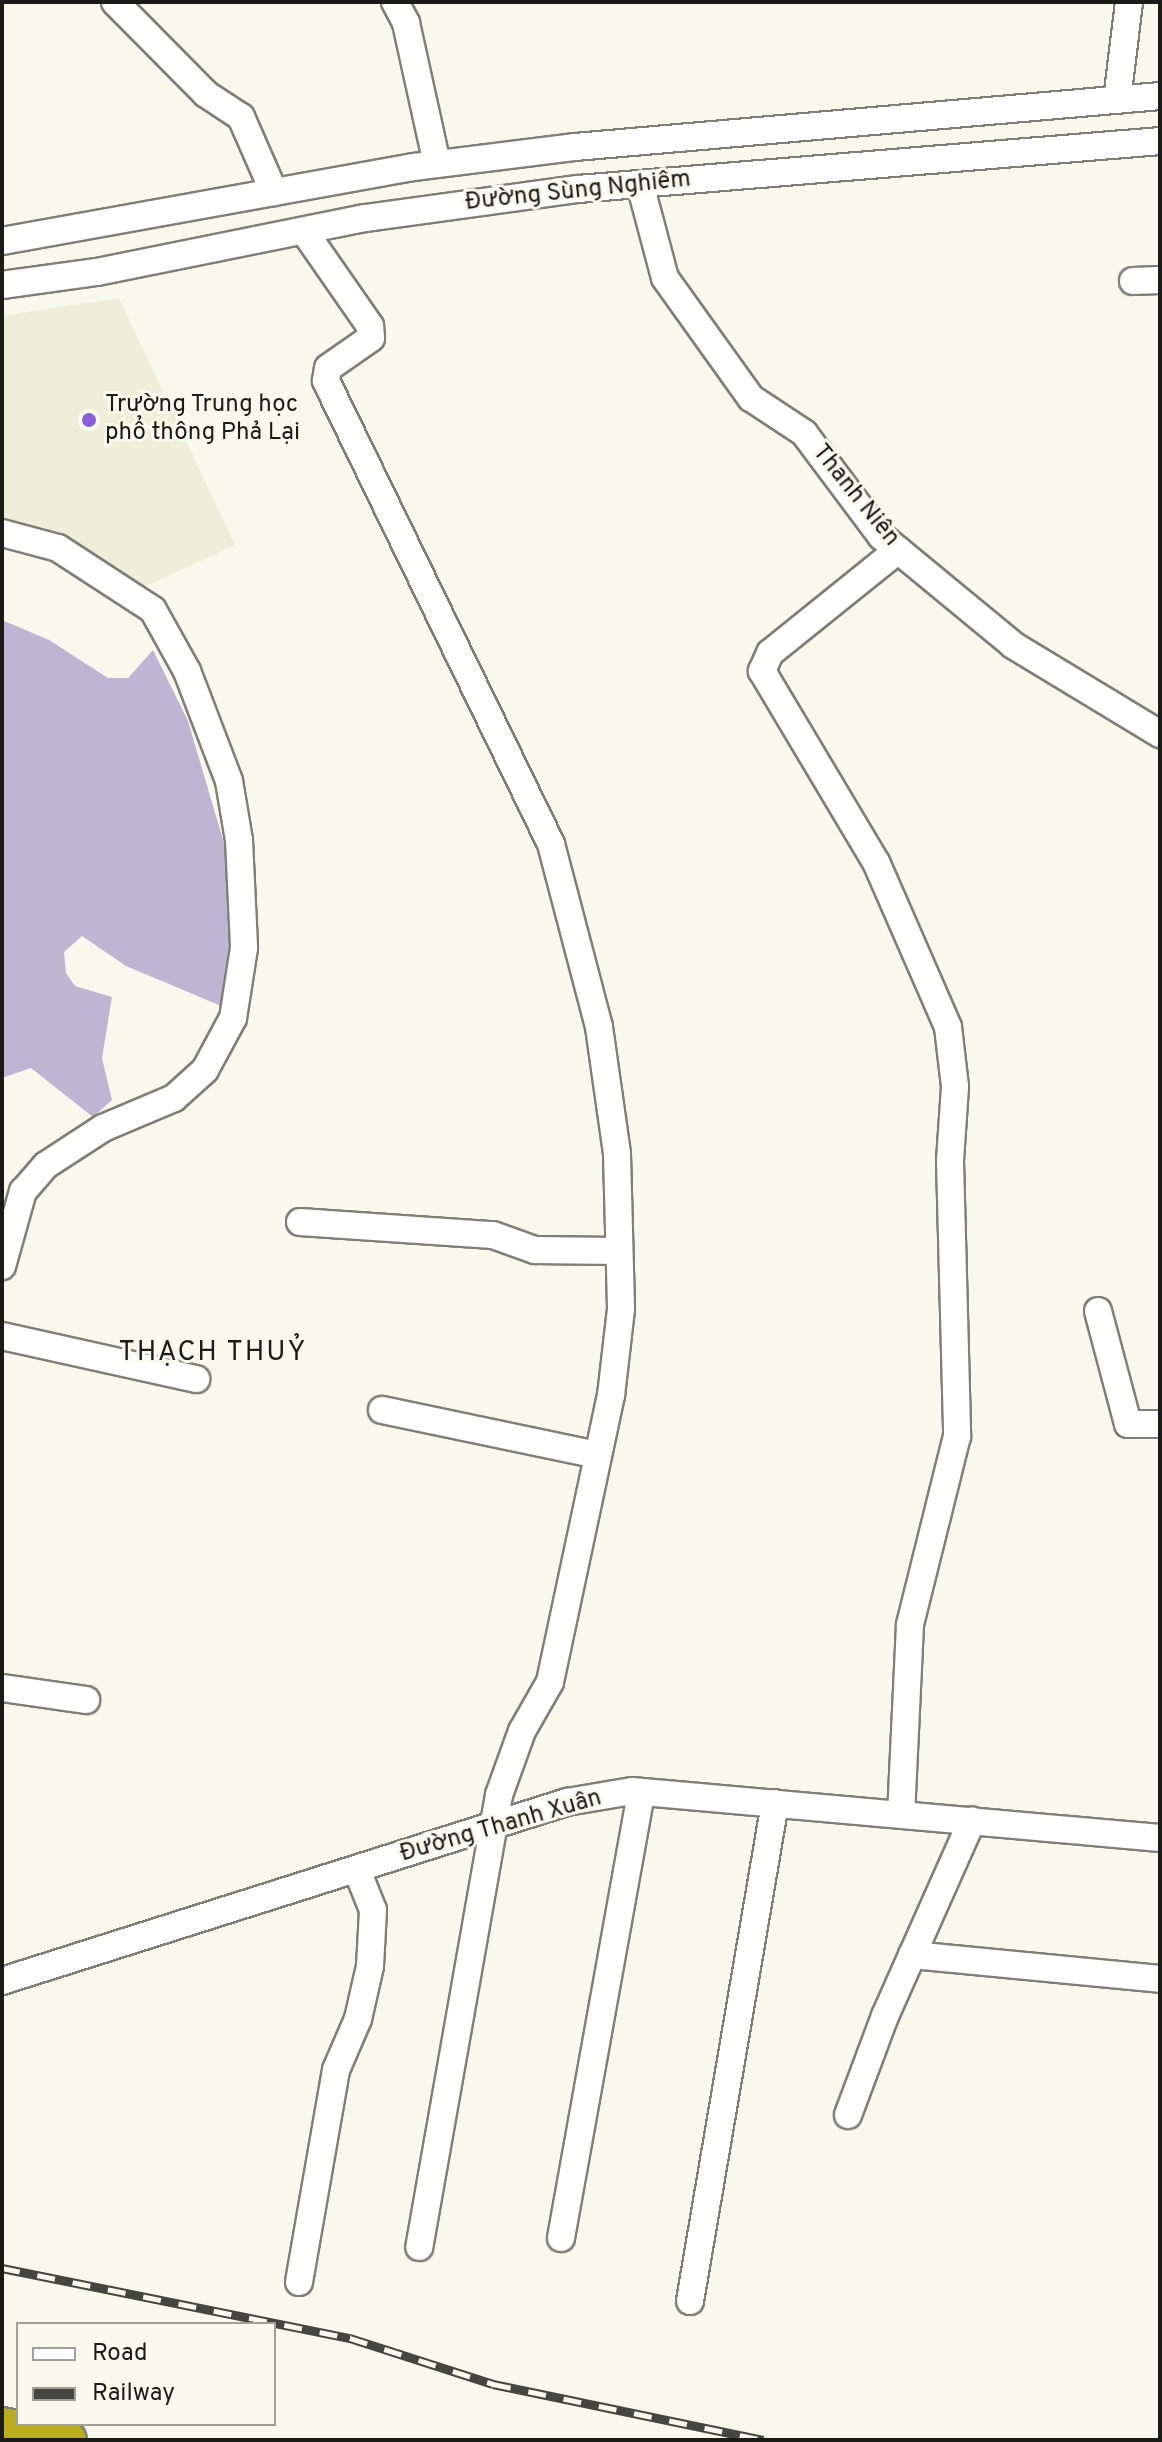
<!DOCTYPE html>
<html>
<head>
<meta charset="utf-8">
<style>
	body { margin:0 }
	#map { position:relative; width:1162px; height:2442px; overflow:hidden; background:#f9f8ed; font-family:Overpass,sans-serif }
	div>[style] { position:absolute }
	.built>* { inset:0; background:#efeedb }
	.forest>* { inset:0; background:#bdb6d3 }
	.roads { filter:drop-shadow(2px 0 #807f75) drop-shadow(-2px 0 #807f75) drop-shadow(0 2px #807f75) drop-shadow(0 -2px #807f75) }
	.minor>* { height:26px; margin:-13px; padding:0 13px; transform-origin:13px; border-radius:13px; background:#fff }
	.highway>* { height:38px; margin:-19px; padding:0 19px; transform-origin:19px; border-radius:19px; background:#baae1f }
	.rail>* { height:9px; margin-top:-4.5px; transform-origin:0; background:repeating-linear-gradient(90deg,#f9f8ed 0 18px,#464641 0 36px); box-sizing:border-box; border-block:2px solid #464641 }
	.dots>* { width:22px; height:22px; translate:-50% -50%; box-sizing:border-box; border:4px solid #f9f8ed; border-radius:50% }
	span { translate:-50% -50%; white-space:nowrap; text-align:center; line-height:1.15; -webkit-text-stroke:6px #f9f8ed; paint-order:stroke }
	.street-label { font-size:24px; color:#1a1a16 }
	.poi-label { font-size:24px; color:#1a1a16 }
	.left { translate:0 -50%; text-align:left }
	.quarter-label { font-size:28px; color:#1a1a16; letter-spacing:2px }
	.frame { position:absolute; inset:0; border:4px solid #1a1a16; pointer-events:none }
	.legend { position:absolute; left:16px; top:2322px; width:260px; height:104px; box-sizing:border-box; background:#f9f8ed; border:2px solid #a09f97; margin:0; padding:10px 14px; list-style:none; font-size:24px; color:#1a1a16 }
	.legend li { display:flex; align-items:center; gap:16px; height:40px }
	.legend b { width:40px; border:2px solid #a09f97 }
</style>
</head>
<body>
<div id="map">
	<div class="built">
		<div style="clip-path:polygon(119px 298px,235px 545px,140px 589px,2px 524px,2px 316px)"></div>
	</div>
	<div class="forest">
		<div style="clip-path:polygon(2px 620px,49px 640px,108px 678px,128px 678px,153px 650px,188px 721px,231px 867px,237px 948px,226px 1008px,126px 966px,82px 936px,64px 952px,66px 973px,75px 986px,112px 997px,102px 1058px,112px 1100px,93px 1117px,31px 1068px,2px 1078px)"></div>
	</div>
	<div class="roads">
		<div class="minor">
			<div style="left:115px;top:2px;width:129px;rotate:45.3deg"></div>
			<div style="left:206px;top:94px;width:42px;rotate:33.3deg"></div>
			<div style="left:241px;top:117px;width:82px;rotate:66.3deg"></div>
			<div style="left:395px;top:2px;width:24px;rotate:62deg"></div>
			<div style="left:406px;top:23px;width:144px;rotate:77.6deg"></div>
			<div style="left:1117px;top:100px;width:99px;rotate:-83deg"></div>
			<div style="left:640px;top:184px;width:97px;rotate:75.1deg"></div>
			<div style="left:665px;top:278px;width:148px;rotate:54.4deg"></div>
			<div style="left:751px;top:398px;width:64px;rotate:33.4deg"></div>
			<div style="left:804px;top:433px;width:129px;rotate:53.2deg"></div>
			<div style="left:881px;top:536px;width:171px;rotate:39.5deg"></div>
			<div style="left:1013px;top:645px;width:172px;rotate:31.2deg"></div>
			<div style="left:304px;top:231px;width:116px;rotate:55.2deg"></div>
			<div style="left:370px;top:326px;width:12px;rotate:85deg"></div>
			<div style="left:371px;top:338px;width:52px;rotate:145.1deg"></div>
			<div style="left:328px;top:368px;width:13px;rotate:99deg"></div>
			<div style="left:326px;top:381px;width:515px;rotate:64.08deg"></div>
			<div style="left:551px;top:844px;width:189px;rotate:75.3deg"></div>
			<div style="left:599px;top:1027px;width:128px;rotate:81.9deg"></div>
			<div style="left:617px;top:1154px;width:155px;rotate:88.5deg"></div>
			<div style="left:621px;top:1309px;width:87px;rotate:96.6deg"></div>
			<div style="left:611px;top:1395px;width:293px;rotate:102deg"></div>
			<div style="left:550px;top:1682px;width:56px;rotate:119.7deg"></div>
			<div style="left:522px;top:1731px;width:68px;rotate:109.8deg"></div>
			<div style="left:499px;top:1795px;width:459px;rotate:100deg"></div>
			<div style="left:2px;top:241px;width:419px;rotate:-10.2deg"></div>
			<div style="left:414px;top:167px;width:162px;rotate:-7.1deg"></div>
			<div style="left:575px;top:147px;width:587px;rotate:-4.98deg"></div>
			<div style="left:1133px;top:281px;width:27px;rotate:-2deg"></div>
			<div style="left:2px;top:285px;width:96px;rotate:-7.8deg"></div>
			<div style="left:97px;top:272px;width:273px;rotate:-11.4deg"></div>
			<div style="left:365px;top:218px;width:215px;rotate:-7.8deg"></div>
			<div style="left:578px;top:189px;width:584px;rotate:-4.71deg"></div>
			<div style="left:2px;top:533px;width:58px;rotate:15deg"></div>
			<div style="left:58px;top:548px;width:113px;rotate:33.1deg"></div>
			<div style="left:153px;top:610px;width:70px;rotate:60.9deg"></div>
			<div style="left:187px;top:671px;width:118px;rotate:69.1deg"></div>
			<div style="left:229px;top:781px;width:60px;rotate:80.4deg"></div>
			<div style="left:239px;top:840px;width:108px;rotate:87.3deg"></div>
			<div style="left:244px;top:948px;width:71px;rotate:98.9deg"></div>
			<div style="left:233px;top:1018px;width:59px;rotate:118.3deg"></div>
			<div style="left:205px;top:1070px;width:42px;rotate:137.9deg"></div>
			<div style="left:174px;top:1098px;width:77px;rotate:157.1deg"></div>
			<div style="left:103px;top:1128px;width:68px;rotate:147deg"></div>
			<div style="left:46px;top:1165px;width:35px;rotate:131deg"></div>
			<div style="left:23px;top:1191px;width:78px;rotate:105.6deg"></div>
			<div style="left:898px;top:550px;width:164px;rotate:141.2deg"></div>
			<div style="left:770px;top:653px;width:20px;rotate:114deg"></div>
			<div style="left:762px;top:671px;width:222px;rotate:59.2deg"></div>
			<div style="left:876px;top:862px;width:180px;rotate:66.4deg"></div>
			<div style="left:948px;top:1027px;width:60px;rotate:83.3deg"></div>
			<div style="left:955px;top:1087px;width:74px;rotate:93.9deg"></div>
			<div style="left:950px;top:1161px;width:275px;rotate:88.5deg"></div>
			<div style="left:957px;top:1436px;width:195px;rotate:104deg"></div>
			<div style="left:910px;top:1625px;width:190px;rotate:92.7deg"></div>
			<div style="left:300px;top:1222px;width:193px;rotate:3.9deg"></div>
			<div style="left:493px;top:1235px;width:45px;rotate:19.7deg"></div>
			<div style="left:535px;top:1250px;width:82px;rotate:0.7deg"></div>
			<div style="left:1098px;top:1311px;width:117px;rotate:75.1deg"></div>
			<div style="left:1128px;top:1424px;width:32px"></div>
			<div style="left:2px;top:1336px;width:199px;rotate:12.5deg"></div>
			<div style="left:382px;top:1410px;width:220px;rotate:11.8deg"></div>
			<div style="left:2px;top:1688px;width:85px;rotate:8.1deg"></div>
			<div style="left:912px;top:1955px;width:249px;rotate:5.5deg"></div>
			<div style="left:2px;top:1981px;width:593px;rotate:-17.58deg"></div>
			<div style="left:567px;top:1802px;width:66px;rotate:-9.6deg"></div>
			<div style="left:632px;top:1791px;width:530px;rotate:5.09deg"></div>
			<div style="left:848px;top:2115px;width:106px;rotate:-69.5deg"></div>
			<div style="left:885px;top:2016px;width:214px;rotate:-66deg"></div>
			<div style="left:561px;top:2238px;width:453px;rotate:-79.8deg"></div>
			<div style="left:299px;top:2282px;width:215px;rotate:-80.1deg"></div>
			<div style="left:336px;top:2070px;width:56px;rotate:-66.7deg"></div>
			<div style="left:358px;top:2019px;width:54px;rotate:-77.2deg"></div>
			<div style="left:370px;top:1966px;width:56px;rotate:-86.9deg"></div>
			<div style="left:373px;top:1910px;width:43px;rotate:-111.8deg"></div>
			<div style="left:690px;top:2301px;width:505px;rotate:-80.31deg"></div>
		</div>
		<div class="highway">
			<div style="left:2px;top:2427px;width:66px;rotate:11.3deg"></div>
		</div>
	</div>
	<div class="rail">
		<div style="left:2px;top:2268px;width:355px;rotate:11.4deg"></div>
		<div style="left:350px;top:2338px;width:150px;rotate:17.8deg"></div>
		<div style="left:493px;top:2384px;width:276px;rotate:11.7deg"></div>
	</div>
	<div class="dots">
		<div style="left:89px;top:420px;background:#895fd9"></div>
	</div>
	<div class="street-label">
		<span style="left:578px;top:192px;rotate:-6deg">Đường Sùng Nghiêm</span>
		<span style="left:855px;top:496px;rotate:51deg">Thanh Niên</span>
		<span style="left:501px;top:1827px;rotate:-16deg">Đường Thanh Xuân</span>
	</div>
	<div class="poi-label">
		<span class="left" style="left:105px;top:420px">Trường Trung học<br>phổ thông Phả Lại</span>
	</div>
	<div class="quarter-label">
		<span style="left:213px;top:1353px">THẠCH THUỶ</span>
	</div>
	<div class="frame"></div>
	<ul class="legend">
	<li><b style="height:10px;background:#fff"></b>Road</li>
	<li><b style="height:10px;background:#464641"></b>Railway</li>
	</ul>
</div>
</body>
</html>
